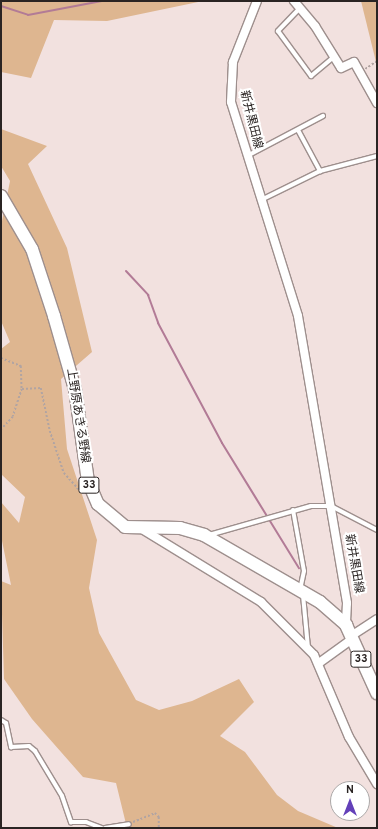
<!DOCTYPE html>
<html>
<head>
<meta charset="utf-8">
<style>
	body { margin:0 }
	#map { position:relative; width:378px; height:829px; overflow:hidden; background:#f2e1df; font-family:Overpass,"Noto Sans JP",sans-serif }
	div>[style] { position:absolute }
	.green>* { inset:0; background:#deb690 }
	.stream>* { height:2px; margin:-1px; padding:0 1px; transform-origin:1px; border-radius:1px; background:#b27b96 }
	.path>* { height:1.5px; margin-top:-0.75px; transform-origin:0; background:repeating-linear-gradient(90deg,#b1a4a2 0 2px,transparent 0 4px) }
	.roads { filter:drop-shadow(1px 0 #9e8f8d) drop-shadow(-1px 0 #9e8f8d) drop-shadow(0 1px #9e8f8d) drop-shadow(0 -1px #9e8f8d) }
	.lane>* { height:4px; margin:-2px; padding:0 2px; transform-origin:2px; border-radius:2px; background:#fff }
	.street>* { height:8px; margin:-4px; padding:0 4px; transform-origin:4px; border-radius:4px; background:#fff }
	.primary>* { height:12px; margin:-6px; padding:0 6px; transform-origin:6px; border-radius:6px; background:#fff }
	span { translate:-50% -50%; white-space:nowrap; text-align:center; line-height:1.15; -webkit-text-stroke:4px #fff; paint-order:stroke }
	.shield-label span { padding:1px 3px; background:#fff; border:1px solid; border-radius:3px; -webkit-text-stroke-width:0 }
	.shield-label { font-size:11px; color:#2a2423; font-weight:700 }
	.street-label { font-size:12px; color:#2a2423 }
	.frame { position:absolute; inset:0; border:2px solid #2a2423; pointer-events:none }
	.north { position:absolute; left:330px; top:781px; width:40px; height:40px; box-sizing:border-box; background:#fff; border:1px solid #aaa7a7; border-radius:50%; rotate:0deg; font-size:11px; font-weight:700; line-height:16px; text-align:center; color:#2a2423 }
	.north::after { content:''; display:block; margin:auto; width:14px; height:18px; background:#6340b9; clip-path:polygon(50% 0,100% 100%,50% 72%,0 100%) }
</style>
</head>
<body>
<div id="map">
	<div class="green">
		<div style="clip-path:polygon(1px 1px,203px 1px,107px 21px,54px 20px,31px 78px,1px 72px)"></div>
		<div style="clip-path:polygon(361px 1px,377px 1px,377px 66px)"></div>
		<div style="clip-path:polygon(1px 129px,47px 146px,28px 164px,67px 248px,92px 352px,61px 379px,67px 449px,97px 540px,89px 588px,99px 633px,136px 700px,159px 710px,192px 701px,239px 679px,254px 702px,220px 736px,245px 752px,277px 795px,298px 811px,338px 828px,127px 828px,116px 783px,83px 777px,32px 719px,4px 679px,1px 581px,11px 585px,1px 536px,1px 502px,19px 523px,25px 497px,1px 474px,1px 349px,10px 342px,1px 321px,1px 226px,10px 181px,1px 166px)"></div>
	</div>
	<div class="stream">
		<div style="left:1px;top:6px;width:28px;rotate:18deg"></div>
		<div style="left:28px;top:15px;width:75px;rotate:-10.7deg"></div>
		<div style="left:126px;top:271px;width:33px;rotate:47deg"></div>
		<div style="left:148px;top:295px;width:30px;rotate:70deg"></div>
		<div style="left:158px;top:323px;width:136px;rotate:61.9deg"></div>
		<div style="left:222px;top:443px;width:147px;rotate:58.4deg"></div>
	</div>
	<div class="path">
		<div style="left:365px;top:69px;width:14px;rotate:-34deg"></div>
		<div style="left:1px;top:358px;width:22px;rotate:22deg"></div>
		<div style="left:21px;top:366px;width:23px;rotate:88deg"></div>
		<div style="left:22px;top:389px;width:29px;rotate:108deg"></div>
		<div style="left:13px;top:417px;width:18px;rotate:133deg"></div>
		<div style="left:22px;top:389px;width:19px;rotate:-3deg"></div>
		<div style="left:41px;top:388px;width:44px;rotate:78.2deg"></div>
		<div style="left:50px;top:431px;width:44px;rotate:71.6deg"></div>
		<div style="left:64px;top:473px;width:27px;rotate:48deg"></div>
		<div style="left:133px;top:822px;width:24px;rotate:-22deg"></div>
		<div style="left:155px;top:813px;width:6px;rotate:45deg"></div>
		<div style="left:159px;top:817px;width:11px;rotate:90deg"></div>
		<div style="left:234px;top:828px;width:52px"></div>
	</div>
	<div class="roads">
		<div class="lane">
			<div style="left:300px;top:8px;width:32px;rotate:134deg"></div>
			<div style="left:278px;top:31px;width:56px;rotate:53.7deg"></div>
			<div style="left:311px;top:76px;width:30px;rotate:-40deg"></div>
			<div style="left:298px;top:130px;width:47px;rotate:61.8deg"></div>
			<div style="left:247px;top:156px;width:86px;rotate:-27.8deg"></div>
			<div style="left:261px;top:200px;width:66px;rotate:-26.2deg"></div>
			<div style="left:320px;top:171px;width:59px;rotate:-14.7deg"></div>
			<div style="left:293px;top:510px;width:62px;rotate:79.8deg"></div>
			<div style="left:304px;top:571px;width:19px;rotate:102deg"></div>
			<div style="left:209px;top:535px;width:106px;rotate:-15.9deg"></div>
			<div style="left:311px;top:506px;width:20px"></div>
			<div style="left:331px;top:506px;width:52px;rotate:27.6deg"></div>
			<div style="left:303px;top:595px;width:53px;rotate:84.6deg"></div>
			<div style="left:1px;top:720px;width:6px;rotate:31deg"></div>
			<div style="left:6px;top:723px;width:25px;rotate:78deg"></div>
			<div style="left:11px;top:747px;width:18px;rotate:-3deg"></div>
			<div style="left:29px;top:746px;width:8px;rotate:40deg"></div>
			<div style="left:35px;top:751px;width:52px;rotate:59deg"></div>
			<div style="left:62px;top:796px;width:28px;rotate:71deg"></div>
			<div style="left:71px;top:822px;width:15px"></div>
			<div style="left:86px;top:822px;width:17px;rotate:21deg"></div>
			<div style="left:105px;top:828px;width:24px;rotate:-9deg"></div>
		</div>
		<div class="street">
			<div style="left:257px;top:1px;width:66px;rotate:111.5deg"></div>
			<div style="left:233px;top:62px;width:40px;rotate:92.9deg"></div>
			<div style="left:231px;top:102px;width:224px;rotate:72.6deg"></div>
			<div style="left:298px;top:316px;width:291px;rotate:80.3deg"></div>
			<div style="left:347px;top:603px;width:22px;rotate:93deg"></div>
			<div style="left:294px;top:1px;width:33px;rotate:50deg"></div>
			<div style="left:315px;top:26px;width:49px;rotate:58.2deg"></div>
			<div style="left:341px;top:68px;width:14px;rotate:-25deg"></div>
			<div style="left:354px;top:62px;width:47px;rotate:60.7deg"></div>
			<div style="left:142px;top:529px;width:140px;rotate:31.5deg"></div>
			<div style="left:261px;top:602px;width:75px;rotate:45deg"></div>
			<div style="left:314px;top:655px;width:89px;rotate:66.9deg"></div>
			<div style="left:349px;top:737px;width:55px;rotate:59.2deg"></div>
			<div style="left:351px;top:636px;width:31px;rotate:-33deg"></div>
			<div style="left:319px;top:663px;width:41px;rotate:-36deg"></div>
		</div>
		<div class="primary">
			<div style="left:1px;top:196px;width:61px;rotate:59.7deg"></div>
			<div style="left:32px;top:249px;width:71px;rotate:71.8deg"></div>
			<div style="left:54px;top:316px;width:76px;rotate:74deg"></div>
			<div style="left:75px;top:389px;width:93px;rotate:82deg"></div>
			<div style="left:88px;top:481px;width:25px;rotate:67deg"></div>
			<div style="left:98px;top:504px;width:35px;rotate:40deg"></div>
			<div style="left:125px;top:527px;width:55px;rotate:1deg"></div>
			<div style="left:180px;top:528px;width:25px;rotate:16deg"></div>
			<div style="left:204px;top:535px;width:134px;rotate:30deg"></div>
			<div style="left:320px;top:602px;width:35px;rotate:41deg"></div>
			<div style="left:346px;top:625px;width:75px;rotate:65.5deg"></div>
		</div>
	</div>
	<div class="shield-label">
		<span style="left:89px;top:485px">33</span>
		<span style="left:361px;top:659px">33</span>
	</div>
	<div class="street-label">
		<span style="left:250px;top:120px;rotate:76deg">新井黒田線</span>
		<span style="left:77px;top:416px;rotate:81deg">上野原あきる野線</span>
		<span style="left:353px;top:564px;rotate:80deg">新井黒田線</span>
	</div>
	<div class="frame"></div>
	<div class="north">N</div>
</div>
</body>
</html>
